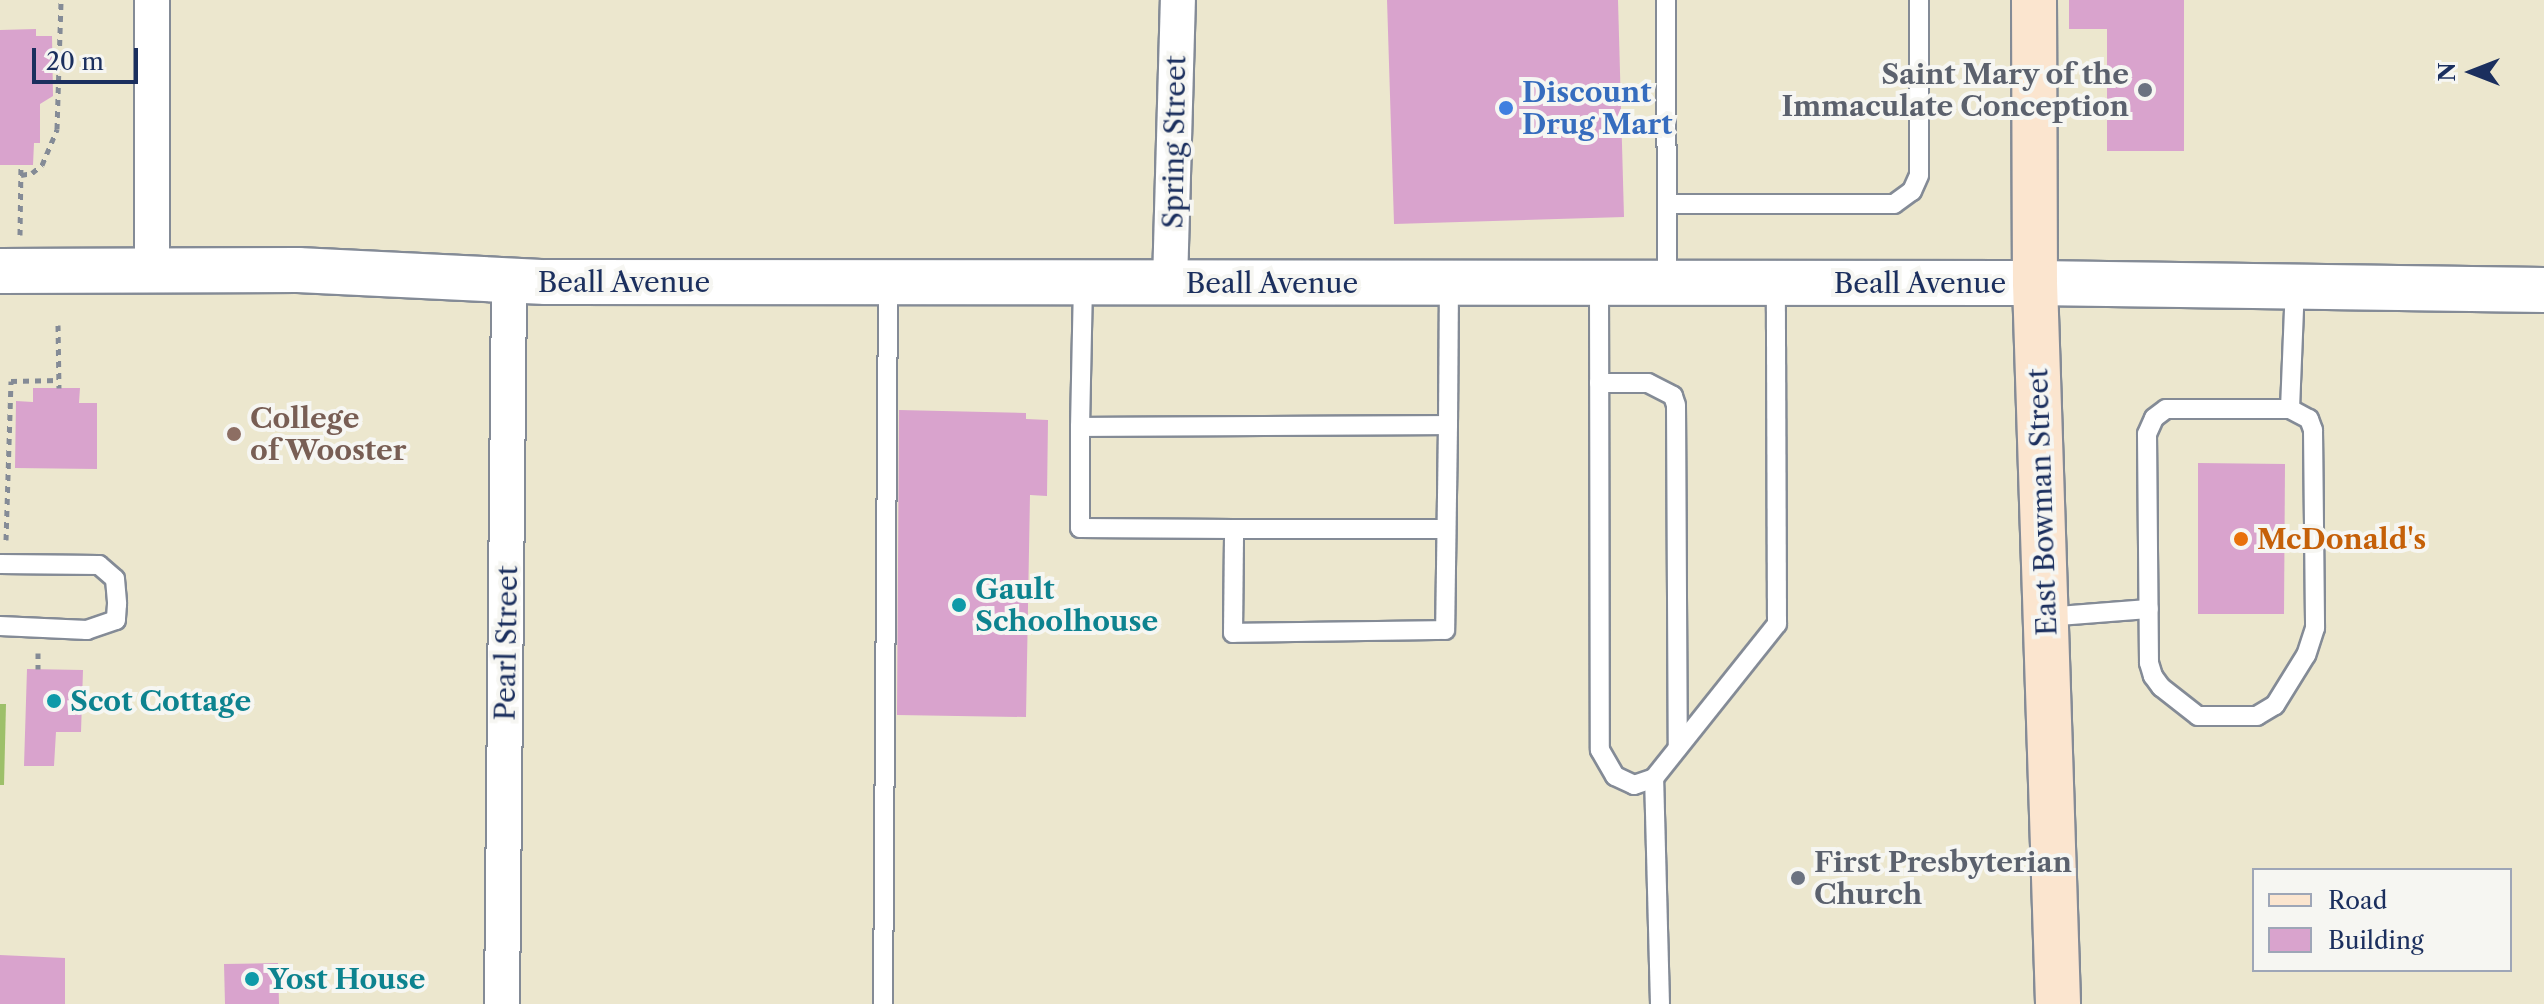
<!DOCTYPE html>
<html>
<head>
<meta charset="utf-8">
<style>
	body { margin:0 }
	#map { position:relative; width:2544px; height:1004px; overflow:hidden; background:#ece7ce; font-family:"Libre Caslon Text",serif }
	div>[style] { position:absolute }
	.green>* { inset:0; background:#9dc069 }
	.building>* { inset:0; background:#d9a3cd }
	.path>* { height:5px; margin-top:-2.5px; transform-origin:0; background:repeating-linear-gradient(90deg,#848b96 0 6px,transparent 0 12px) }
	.roads { filter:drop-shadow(2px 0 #848b96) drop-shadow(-2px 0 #848b96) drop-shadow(0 2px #848b96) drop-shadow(0 -2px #848b96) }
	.service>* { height:18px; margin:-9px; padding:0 9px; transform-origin:9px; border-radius:9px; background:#fff }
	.minor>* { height:34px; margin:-17px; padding:0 17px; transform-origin:17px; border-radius:17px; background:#fff }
	.tertiary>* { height:44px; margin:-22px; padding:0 22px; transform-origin:22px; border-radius:22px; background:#fff }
	.secondary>* { height:44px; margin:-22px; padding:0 22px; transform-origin:22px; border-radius:22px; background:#fbe5cf }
	.dots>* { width:22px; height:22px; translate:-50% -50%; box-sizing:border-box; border:4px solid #f6f6f2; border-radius:50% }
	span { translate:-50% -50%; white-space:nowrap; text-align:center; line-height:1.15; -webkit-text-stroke:8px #f6f6f2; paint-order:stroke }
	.worship-label { font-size:28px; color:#5b616d; font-weight:700 }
	.right { translate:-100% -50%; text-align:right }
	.left { translate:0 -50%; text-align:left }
	.shop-label { font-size:28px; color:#366cbe; font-weight:700 }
	.street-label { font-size:28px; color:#1b2f5e }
	.education-label { font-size:28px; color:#785e54; font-weight:700 }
	.food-label { font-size:28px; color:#c56008; font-weight:700 }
	.culture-label { font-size:28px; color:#0d838f; font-weight:700 }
	.legend { position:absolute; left:2252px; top:868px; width:260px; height:104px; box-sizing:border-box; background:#f6f6f2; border:2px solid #9ea6b7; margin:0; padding:10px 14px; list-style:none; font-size:24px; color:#1b2f5e }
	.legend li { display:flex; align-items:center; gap:16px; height:40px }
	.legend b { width:40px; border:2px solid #9ea6b7 }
	.north { position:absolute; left:2432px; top:32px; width:80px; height:80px; -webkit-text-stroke:6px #f6f6f2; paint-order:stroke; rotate:270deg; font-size:22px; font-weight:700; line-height:32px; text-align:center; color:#1b2f5e }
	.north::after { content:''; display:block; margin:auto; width:28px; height:36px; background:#1b2f5e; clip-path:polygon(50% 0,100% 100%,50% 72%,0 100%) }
	.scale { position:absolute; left:32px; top:48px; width:106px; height:36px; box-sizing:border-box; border:4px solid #1b2f5e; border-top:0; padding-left:10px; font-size:24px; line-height:28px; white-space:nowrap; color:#1b2f5e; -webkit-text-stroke:6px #f6f6f2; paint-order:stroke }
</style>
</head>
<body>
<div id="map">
	<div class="green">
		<div style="clip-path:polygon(0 704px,6px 704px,4px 785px,0 785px)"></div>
	</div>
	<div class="building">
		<div style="clip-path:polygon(1387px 0,1618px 0,1624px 217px,1394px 224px)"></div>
		<div style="clip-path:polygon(2069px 0,2184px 0,2184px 151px,2107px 151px,2107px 29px,2069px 29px)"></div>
		<div style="clip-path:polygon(36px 29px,36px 36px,52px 36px,53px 96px,40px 104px,40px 143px,34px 143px,33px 165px,0 165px,0 30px)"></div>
		<div style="clip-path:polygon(33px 388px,80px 388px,79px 403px,97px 403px,97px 469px,15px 468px,16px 401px,33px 402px)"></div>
		<div style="clip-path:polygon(899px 410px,1026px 413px,1026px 419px,1048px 420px,1047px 496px,1030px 495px,1026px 717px,897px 715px)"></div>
		<div style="clip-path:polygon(2198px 463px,2285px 464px,2284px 614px,2198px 614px)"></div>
		<div style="clip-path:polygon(27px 669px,83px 670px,81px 732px,56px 732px,54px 766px,24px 766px)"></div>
		<div style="clip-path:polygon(0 955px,65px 958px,65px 1004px,0 1004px)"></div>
		<div style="clip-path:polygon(278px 963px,279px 1004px,225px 1004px,224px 964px)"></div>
	</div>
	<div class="path">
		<div style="left:21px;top:175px;width:11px;rotate:-10deg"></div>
		<div style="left:32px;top:173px;width:13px;rotate:-39deg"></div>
		<div style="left:42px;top:165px;width:39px;rotate:-67deg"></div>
		<div style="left:57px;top:129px;width:129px;rotate:-88.2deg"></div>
		<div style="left:20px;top:235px;width:70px;rotate:-89.2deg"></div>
		<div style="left:58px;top:325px;width:63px;rotate:89.1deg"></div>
		<div style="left:6px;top:540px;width:159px;rotate:-88.2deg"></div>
		<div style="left:11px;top:381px;width:48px;rotate:-1.2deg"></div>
		<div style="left:38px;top:653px;width:16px;rotate:90deg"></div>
	</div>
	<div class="roads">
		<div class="service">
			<div style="left:1666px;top:0;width:283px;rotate:89.8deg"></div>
			<div style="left:1667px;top:204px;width:227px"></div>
			<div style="left:1894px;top:204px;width:22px;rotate:-36deg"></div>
			<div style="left:1912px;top:191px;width:17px;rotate:-66deg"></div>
			<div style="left:1919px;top:175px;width:175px;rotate:-90deg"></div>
			<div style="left:1599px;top:283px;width:467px;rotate:89.9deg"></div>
			<div style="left:1600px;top:750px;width:30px;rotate:60deg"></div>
			<div style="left:1615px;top:776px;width:21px;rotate:25deg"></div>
			<div style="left:1634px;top:785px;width:21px;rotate:-19deg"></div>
			<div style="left:1599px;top:383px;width:49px"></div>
			<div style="left:1648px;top:383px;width:28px;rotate:27deg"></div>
			<div style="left:1673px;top:396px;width:9px;rotate:72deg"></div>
			<div style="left:1676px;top:405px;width:343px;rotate:89.7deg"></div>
			<div style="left:2166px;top:409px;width:124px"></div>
			<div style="left:2290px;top:409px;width:21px;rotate:28deg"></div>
			<div style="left:2309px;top:419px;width:12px;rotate:70deg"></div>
			<div style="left:2313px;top:430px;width:198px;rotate:89.4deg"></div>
			<div style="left:2315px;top:628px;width:28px;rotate:108deg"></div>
			<div style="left:2306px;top:655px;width:59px;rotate:121.8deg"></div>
			<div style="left:2275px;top:705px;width:21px;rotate:149deg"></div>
			<div style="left:2257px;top:716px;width:59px;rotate:180deg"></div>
			<div style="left:2198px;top:716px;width:47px;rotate:-141.9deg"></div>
			<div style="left:2161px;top:687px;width:14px;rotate:-126deg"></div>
			<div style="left:2153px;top:676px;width:14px;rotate:-107deg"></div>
			<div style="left:2149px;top:663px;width:229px;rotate:-90.5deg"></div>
			<div style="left:2147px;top:434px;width:17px;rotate:-66deg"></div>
			<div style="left:2154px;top:418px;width:15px;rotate:-37deg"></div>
			<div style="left:2290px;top:409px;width:122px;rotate:-87.7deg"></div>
			<div style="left:1448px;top:425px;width:142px;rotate:-89.6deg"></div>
			<div style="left:1080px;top:427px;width:368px;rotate:-0.3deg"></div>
			<div style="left:1448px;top:425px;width:205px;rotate:90.8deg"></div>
			<div style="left:1445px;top:630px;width:212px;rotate:179.2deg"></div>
			<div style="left:1233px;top:633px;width:104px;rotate:-89.4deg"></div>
			<div style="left:1234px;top:529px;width:154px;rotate:-179.6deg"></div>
			<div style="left:1080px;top:528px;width:101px;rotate:-90deg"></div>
			<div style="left:1080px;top:427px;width:144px;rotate:-88.8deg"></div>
			<div style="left:1234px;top:529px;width:212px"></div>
			<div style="left:0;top:564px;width:99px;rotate:0.6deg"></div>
			<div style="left:99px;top:565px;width:21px;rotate:41deg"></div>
			<div style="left:115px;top:579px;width:25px;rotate:85deg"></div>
			<div style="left:117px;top:604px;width:16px;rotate:94deg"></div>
			<div style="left:116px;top:620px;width:31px;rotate:161deg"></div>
			<div style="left:87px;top:630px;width:87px;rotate:-177.4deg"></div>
			<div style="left:2045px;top:617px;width:104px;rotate:-4.4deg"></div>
			<div style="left:883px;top:1004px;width:721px;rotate:-89.6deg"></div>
			<div style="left:1660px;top:1004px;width:226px;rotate:-91.5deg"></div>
			<div style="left:1654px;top:778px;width:197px;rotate:-51.4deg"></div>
			<div style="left:1777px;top:624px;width:341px;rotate:-90.2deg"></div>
		</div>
		<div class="minor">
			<div style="left:152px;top:272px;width:272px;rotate:-90deg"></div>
			<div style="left:1170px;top:283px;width:283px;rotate:-88.4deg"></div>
			<div style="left:502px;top:1004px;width:722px;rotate:-89.44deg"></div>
		</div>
		<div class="tertiary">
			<div style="left:0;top:271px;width:298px;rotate:-0.2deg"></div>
			<div style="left:298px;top:270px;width:248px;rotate:2.8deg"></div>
			<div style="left:546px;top:282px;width:1489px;rotate:0.04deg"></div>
			<div style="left:2035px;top:283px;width:509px;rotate:0.79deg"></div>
		</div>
		<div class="secondary">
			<div style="left:2034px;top:0;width:283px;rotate:89.8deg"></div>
			<div style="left:2035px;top:283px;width:721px;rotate:88.17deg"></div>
		</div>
	</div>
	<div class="dots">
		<div style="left:2145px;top:90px;background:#6b7280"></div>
		<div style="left:1506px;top:108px;background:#3f7fe0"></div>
		<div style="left:234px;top:434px;background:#8d6e63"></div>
		<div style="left:2241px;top:539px;background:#e8710a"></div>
		<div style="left:959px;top:605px;background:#0f9aa8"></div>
		<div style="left:54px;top:701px;background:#0f9aa8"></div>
		<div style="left:1798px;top:878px;background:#6b7280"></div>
		<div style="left:252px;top:979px;background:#0f9aa8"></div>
	</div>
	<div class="worship-label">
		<span class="right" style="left:2129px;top:90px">Saint Mary of the<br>Immaculate Conception</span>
		<span class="left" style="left:1814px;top:878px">First Presbyterian<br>Church</span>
	</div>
	<div class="shop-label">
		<span class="left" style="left:1522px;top:108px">Discount<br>Drug Mart</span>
	</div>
	<div class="street-label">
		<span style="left:1174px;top:142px;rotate:-89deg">Spring Street</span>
		<span style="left:624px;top:282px">Beall Avenue</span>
		<span style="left:1272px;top:283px">Beall Avenue</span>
		<span style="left:1920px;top:283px">Beall Avenue</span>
		<span style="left:2042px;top:502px;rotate:-92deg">East Bowman Street</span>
		<span style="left:506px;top:643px;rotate:-89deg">Pearl Street</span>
	</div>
	<div class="education-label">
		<span class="left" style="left:250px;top:434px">College<br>of Wooster</span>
	</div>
	<div class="food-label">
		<span class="left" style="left:2257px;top:539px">McDonald's</span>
	</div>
	<div class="culture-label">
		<span class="left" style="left:975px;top:605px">Gault<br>Schoolhouse</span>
		<span class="left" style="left:70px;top:701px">Scot Cottage</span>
		<span class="left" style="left:268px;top:979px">Yost House</span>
	</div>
	<ul class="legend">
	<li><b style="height:10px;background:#fbe5cf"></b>Road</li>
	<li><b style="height:22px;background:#d9a3cd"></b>Building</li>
	</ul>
	<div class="north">N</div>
	<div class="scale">20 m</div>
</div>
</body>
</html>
